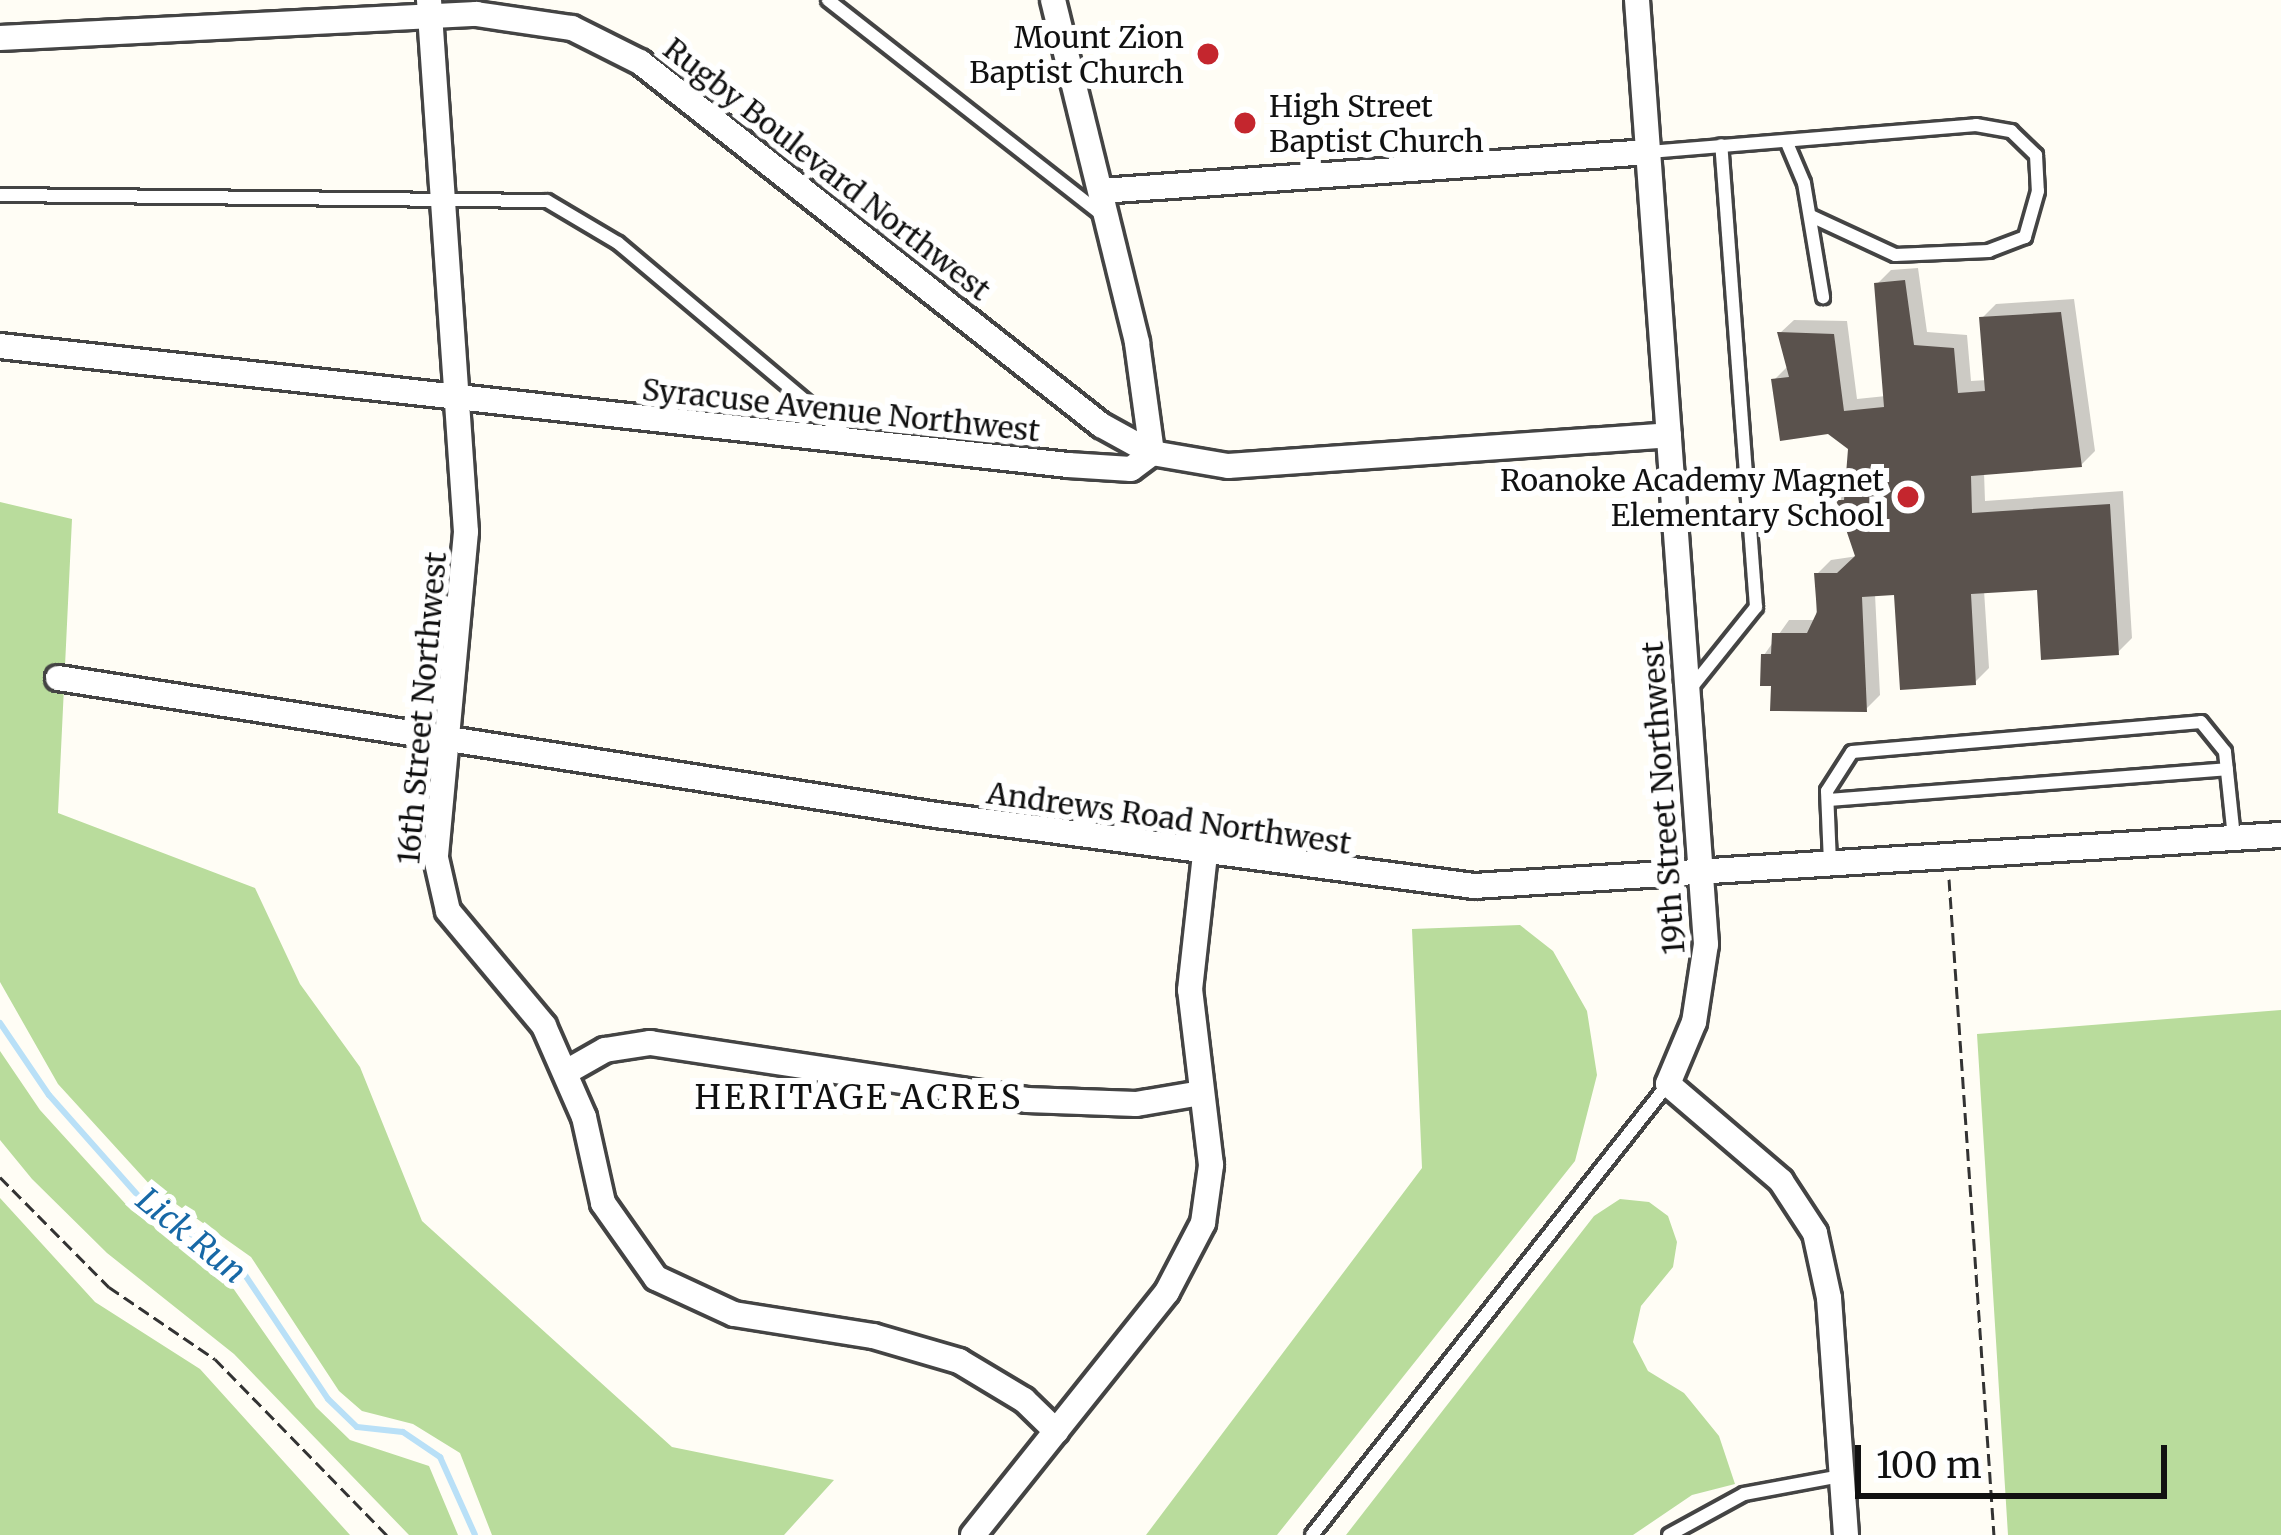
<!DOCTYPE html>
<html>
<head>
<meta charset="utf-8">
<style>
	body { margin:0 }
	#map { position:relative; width:2281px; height:1535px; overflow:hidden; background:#fffdf5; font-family:Merriweather,serif }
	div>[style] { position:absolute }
	.forest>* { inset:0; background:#b9dc9c }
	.shadow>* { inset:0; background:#0003 }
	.stream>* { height:6px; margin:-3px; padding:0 3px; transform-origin:3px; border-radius:3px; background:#b9e0f7 }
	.building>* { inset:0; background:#5a524d }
	.path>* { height:3px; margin-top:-1.5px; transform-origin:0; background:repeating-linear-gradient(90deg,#333 0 12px,transparent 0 18px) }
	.roads { filter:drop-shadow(3px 0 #444) drop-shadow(-3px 0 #444) drop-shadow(0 3px #444) drop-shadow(0 -3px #444) }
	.service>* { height:12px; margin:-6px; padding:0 6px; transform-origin:6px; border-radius:6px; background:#fff }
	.minor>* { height:24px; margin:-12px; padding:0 12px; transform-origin:12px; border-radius:12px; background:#fff }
	.dots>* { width:33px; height:33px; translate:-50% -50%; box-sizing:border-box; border:6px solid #fff; border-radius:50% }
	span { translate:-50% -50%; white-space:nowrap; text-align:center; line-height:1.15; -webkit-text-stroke:12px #fff; paint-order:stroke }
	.poi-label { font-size:30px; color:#111 }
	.right { translate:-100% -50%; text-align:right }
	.left { translate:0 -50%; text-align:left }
	.street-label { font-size:30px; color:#111 }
	.neighbourhood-label { font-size:33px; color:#111; letter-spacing:3px }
	.water-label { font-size:33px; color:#1768a6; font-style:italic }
	.scale { position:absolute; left:1855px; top:1445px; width:312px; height:54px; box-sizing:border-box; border:6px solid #111; border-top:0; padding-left:15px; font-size:36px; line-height:42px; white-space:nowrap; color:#111; -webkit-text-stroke:9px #fff; paint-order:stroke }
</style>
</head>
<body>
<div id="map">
	<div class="forest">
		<div style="clip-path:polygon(0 502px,72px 519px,58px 813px,255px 888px,300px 984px,360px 1067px,422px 1221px,672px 1447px,834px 1480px,784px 1535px,492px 1535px,460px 1453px,413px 1424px,362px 1411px,339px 1391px,251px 1257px,152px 1187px,58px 1084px,0 982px)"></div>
		<div style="clip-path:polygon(1520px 925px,1553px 951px,1587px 1011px,1597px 1075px,1575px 1161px,1277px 1535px,1146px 1535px,1422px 1168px,1412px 929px)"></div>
		<div style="clip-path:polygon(2281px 1010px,2281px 1535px,2008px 1535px,1977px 1034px)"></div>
		<div style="clip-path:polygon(0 1051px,40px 1110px,131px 1210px,226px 1278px,316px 1407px,350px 1440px,429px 1466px,458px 1535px,409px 1535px,234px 1354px,107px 1253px,32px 1179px,0 1140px)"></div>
		<div style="clip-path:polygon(0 1198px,95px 1302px,200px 1369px,350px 1535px,0 1535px)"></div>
		<div style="clip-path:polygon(1620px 1199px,1649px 1202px,1668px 1216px,1677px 1242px,1673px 1267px,1641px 1306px,1633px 1342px,1648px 1371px,1684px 1393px,1719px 1436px,1735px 1484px,1692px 1495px,1633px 1535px,1346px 1535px,1594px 1216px)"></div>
	</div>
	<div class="shadow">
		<div style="clip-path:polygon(1918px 268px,1927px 332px,1967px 335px,1971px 381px,1987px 380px,1982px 318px,1996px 304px,2074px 299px,2095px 451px,2081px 465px,1984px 472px,1985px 501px,2123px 491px,2132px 638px,2118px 652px,2039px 586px,1984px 590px,1989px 668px,1975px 682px,1897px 592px,1875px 594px,1880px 695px,1866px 709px,1774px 683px,1764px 655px,1789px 620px,1816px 620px,1817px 574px,1831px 560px,1858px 556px,1840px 504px,1851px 447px,1774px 380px,1789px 365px,1780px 333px,1794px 320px,1847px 321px,1857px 399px,1886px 396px,1877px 284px,1891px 270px)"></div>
	</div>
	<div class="stream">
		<div style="left:0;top:1023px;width:87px;rotate:55.8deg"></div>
		<div style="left:49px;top:1095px;width:139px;rotate:48.5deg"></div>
		<div style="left:141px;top:1199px;width:122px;rotate:35deg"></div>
		<div style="left:241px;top:1269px;width:156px;rotate:56.2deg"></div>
		<div style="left:328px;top:1399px;width:40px;rotate:44deg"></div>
		<div style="left:357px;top:1427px;width:46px;rotate:6.2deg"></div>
		<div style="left:403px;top:1432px;width:45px;rotate:34deg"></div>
		<div style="left:440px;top:1457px;width:85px;rotate:65.8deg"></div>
	</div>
	<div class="building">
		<div style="clip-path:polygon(1905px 280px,1914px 345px,1954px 348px,1958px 393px,1985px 391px,1979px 317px,2061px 312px,2082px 467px,1971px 476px,1972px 513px,2110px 504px,2119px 655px,2041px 660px,2037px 590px,1971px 594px,1976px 685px,1900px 690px,1894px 595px,1862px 597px,1867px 712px,1770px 711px,1771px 686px,1760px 686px,1761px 654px,1771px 654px,1772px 633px,1807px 633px,1817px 612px,1814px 573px,1837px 573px,1855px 556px,1836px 500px,1844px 500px,1848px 449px,1828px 434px,1780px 441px,1771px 379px,1789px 377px,1777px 332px,1834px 334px,1844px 411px,1884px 407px,1874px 283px)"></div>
	</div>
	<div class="path">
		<div style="left:1949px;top:879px;width:658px;rotate:86.08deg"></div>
		<div style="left:0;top:1177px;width:155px;rotate:45.3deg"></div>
		<div style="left:109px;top:1287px;width:128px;rotate:34.2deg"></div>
		<div style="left:215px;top:1359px;width:246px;rotate:45.7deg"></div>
	</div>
	<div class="roads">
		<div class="service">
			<div style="left:828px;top:0;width:347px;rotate:38.1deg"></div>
			<div style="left:1787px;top:143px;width:43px;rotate:67deg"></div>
			<div style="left:1804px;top:183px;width:116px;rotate:80.5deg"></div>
			<div style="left:1649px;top:152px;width:328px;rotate:-4.7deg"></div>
			<div style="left:1976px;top:125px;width:36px;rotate:10deg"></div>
			<div style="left:2011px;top:131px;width:35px;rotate:44deg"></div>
			<div style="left:2036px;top:155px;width:36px;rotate:87deg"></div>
			<div style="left:2038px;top:191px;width:48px;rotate:105.8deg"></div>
			<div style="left:2025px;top:237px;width:39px;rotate:159deg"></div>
			<div style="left:1989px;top:251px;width:94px;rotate:177.6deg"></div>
			<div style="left:1895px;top:255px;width:93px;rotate:-155.1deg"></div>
			<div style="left:0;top:195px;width:547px;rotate:0.63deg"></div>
			<div style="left:547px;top:201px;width:82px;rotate:30.6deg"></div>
			<div style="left:618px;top:243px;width:299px;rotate:40.1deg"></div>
			<div style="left:1691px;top:688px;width:104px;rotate:-51.3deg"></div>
			<div style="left:1756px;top:607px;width:463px;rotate:-94.3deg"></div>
			<div style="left:1828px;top:800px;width:400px;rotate:-4.4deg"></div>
			<div style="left:1830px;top:863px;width:72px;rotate:-92.4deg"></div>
			<div style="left:1827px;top:791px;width:46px;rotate:-57.3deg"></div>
			<div style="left:1852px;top:752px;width:350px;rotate:-4.9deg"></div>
			<div style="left:2201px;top:722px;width:38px;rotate:51deg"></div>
			<div style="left:2225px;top:752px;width:86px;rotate:84deg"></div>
			<div style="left:1312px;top:1535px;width:575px;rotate:-51.71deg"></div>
			<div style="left:1669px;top:1535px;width:85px;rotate:-28.7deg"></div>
			<div style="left:1744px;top:1494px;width:99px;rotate:-10.5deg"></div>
		</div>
		<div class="minor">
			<div style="left:429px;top:0;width:533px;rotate:86.02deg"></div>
			<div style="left:466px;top:532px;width:327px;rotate:95.3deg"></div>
			<div style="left:436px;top:858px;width:54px;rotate:77.2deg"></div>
			<div style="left:448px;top:911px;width:150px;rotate:50.1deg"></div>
			<div style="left:544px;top:1026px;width:99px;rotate:66.3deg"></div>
			<div style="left:584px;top:1117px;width:88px;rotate:77.5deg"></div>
			<div style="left:603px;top:1203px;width:92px;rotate:54.8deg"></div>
			<div style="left:656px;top:1278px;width:86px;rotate:24.8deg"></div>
			<div style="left:734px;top:1314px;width:141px;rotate:9deg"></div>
			<div style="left:873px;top:1336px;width:90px;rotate:16.2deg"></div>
			<div style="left:959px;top:1361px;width:76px;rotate:31deg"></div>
			<div style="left:1024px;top:1400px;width:45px;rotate:44.1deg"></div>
			<div style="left:1053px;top:0;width:353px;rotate:76.2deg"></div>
			<div style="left:1137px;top:343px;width:111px;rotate:82.2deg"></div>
			<div style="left:1637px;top:0;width:947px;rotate:85.82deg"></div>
			<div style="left:1706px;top:944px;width:79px;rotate:98.7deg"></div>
			<div style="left:1694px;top:1022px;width:67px;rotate:112.8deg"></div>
			<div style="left:1668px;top:1084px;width:149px;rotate:40.6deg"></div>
			<div style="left:1781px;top:1181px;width:62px;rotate:56.8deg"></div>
			<div style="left:1815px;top:1233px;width:66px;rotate:77.8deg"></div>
			<div style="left:1829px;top:1298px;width:238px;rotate:85.9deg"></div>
			<div style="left:0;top:38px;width:477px;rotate:-2.9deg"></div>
			<div style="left:476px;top:14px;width:97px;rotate:8.3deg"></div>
			<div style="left:572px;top:28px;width:76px;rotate:26.6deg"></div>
			<div style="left:640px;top:62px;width:587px;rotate:38.22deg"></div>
			<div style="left:1101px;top:425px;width:58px;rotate:28.8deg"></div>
			<div style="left:1152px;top:453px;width:77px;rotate:9.7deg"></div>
			<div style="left:1228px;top:466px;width:442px;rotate:-4deg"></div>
			<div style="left:1101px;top:191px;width:549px;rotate:-4.07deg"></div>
			<div style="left:0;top:346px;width:1075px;rotate:6.36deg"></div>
			<div style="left:1068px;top:465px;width:63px;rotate:3.6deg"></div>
			<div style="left:1131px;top:469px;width:26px;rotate:-37deg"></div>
			<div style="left:58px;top:678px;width:889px;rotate:8.87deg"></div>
			<div style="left:936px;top:815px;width:543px;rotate:7.52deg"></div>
			<div style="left:1474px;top:886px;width:809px;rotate:-3.62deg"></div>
			<div style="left:568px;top:1071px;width:43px;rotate:-29.6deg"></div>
			<div style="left:605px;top:1050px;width:46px;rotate:-8.8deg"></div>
			<div style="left:650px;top:1043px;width:381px;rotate:8.6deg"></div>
			<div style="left:1027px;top:1100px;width:109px;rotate:2.1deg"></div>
			<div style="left:1136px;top:1104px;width:66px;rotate:-9.6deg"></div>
			<div style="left:973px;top:1535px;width:311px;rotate:-51.4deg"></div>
			<div style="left:1167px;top:1292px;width:78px;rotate:-62.4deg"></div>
			<div style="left:1203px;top:1223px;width:59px;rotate:-82.1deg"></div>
			<div style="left:1211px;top:1165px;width:176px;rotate:-96.8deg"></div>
			<div style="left:1190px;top:990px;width:137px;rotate:-83.7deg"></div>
		</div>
	</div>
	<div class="dots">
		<div style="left:1208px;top:54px;background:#c4262e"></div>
		<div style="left:1245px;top:123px;background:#c4262e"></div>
		<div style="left:1908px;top:497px;background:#c4262e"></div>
	</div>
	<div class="poi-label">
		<span class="right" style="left:1184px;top:54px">Mount Zion<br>Baptist Church</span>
		<span class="left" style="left:1269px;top:123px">High Street<br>Baptist Church</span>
		<span class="right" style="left:1884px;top:497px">Roanoke Academy Magnet<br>Elementary School</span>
	</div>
	<div class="street-label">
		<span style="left:827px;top:169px;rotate:38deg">Rugby Boulevard Northwest</span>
		<span style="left:841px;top:410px;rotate:6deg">Syracuse Avenue Northwest</span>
		<span style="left:422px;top:708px;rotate:-85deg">16th Street Northwest</span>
		<span style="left:1663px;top:798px;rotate:-94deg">19th Street Northwest</span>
		<span style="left:1169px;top:818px;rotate:8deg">Andrews Road Northwest</span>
	</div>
	<div class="neighbourhood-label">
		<span style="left:859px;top:1098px">HERITAGE ACRES</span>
	</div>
	<div class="water-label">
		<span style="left:191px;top:1236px;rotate:39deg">Lick Run</span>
	</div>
	<div class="scale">100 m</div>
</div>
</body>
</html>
